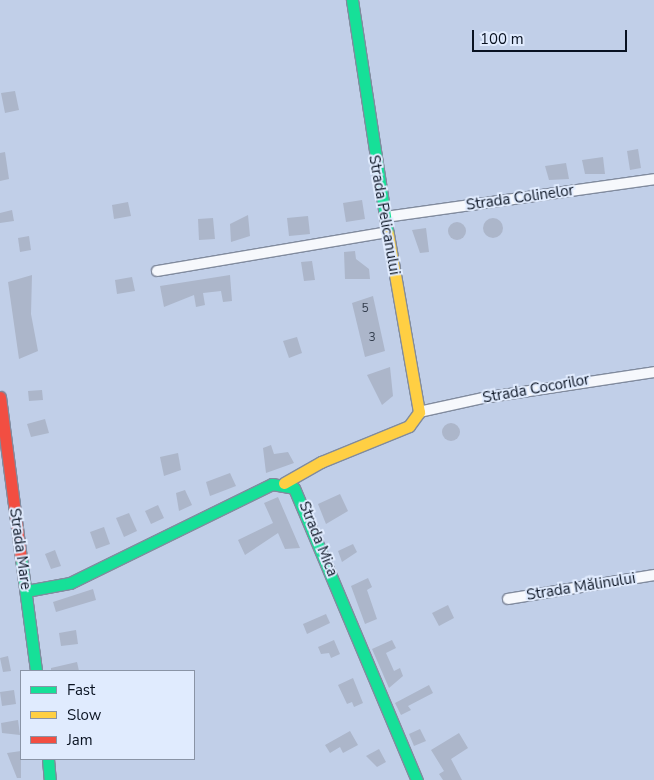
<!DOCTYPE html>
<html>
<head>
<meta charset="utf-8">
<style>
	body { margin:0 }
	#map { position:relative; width:654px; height:780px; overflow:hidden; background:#c1cfe8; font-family:"Nunito Sans",sans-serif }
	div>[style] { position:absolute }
	.building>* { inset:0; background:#acb6ca }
	.round { border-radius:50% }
	.roads { filter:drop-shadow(1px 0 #818b9e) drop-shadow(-1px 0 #818b9e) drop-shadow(0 1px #818b9e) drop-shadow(0 -1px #818b9e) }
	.street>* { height:10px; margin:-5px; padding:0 5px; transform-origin:5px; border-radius:5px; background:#f6f8fc }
	.fast>* { height:11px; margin:-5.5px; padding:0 5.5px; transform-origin:5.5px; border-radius:5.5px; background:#16e098 }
	.slow>* { height:11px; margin:-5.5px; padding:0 5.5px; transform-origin:5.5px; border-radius:5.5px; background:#ffcf43 }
	.jam>* { height:11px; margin:-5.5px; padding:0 5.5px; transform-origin:5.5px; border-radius:5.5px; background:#f24e42 }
	span { translate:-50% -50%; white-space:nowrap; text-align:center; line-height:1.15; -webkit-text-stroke:4px #e0ebfe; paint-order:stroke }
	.number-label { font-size:12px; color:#343e4e }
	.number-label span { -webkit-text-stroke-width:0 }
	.street-label { font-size:15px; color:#091221 }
	.legend { position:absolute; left:20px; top:670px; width:175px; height:90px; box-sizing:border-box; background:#e0ebfe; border:1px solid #8a94a6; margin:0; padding:6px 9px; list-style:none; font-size:15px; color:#091221 }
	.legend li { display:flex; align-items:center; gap:10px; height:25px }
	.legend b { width:25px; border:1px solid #8a94a6 }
	.scale { position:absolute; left:472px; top:30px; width:155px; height:22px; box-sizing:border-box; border:2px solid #091221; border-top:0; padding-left:6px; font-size:15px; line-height:18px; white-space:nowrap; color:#091221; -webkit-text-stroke:4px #e0ebfe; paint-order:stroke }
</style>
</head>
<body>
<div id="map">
	<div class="building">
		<div style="clip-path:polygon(15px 91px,19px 110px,5px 113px,1px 93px)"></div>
		<div style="clip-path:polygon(638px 149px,641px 168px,630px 170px,627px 151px)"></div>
		<div style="clip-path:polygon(5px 152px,9px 179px,0 181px,0 153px)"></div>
		<div style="clip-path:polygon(603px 157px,605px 174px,585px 174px,582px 160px)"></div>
		<div style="clip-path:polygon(566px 163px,569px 179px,549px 180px,545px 166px)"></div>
		<div style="clip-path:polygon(362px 200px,365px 219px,346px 222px,343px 203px)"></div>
		<div style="clip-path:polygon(128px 202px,131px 216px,114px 219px,112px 205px)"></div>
		<div style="clip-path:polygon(12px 210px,14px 221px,0 223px,0 213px)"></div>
		<div style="clip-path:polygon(248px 215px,250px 236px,231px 242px,230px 224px)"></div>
		<div style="clip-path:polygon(308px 216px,310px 234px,289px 236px,287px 218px)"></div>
		<div class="round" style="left:483px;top:218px;width:20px;height:20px"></div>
		<div style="clip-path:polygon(213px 218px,215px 239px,199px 240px,198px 219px)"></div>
		<div class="round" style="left:448px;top:222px;width:18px;height:18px"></div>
		<div style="clip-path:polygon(426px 228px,429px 252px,420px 253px,412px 230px)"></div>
		<div style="clip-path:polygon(29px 236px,31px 250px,20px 252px,18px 238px)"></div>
		<div style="clip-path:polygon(355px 251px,356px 259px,369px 269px,370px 279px,345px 279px,344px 252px)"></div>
		<div style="clip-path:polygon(312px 261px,315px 280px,304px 281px,301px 262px)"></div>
		<div style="clip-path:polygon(32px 275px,31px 314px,38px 351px,19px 359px,8px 282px)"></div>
		<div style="clip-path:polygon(230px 275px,232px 301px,223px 302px,221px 291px,203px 293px,205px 305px,196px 307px,194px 295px,164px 307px,160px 286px)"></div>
		<div style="clip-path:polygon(132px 277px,135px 291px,117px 294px,115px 280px)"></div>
		<div style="clip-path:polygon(373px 296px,385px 351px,365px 357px,352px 303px)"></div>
		<div style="clip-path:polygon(297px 337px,302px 353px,289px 358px,283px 341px)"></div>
		<div style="clip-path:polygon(390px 367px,393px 396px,382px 405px,367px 375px)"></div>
		<div style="clip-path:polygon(42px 390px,43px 400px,29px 401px,28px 391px)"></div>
		<div style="clip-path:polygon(45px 419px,49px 433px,31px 437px,27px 424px)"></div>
		<div class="round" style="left:442px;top:423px;width:18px;height:18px"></div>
		<div style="clip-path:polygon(271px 445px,274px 454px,288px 452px,294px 463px,266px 473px,263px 448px)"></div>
		<div style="clip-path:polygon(178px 453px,181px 470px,164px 476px,160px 457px)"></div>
		<div style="clip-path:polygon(230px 473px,236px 486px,210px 496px,206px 482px)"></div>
		<div style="clip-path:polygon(185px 490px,192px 505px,179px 511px,176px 493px)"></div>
		<div style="clip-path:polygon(340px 494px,348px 511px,326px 524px,318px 504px)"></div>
		<div style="clip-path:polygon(278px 497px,300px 548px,285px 549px,278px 533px,245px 555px,238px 540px,273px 523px,264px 503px)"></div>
		<div style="clip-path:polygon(158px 505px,164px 518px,151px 524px,145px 511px)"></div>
		<div style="clip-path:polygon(129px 513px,137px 531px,124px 537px,116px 518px)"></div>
		<div style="clip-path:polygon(104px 527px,110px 544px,96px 549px,90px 532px)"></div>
		<div style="clip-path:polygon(353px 544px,357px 552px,342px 562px,338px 551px)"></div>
		<div style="clip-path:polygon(55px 550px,61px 566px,51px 569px,45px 554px)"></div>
		<div style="clip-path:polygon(368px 578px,372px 587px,367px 590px,377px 619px,365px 624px,351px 586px)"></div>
		<div style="clip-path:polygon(93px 589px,96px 600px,56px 612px,53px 602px)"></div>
		<div style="clip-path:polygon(448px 605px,454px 618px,439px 626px,432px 613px)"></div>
		<div style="clip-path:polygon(326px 614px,330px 623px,307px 634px,303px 624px)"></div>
		<div style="clip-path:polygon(76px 630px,78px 644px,61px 646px,59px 633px)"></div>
		<div style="clip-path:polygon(334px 640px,340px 654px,331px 658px,329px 653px,321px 654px,318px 647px)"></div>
		<div style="clip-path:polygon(392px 640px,396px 648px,386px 653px,394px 671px,400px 668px,403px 676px,389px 688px,372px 649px)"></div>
		<div style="clip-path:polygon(8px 656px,11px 671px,3px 672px,0 658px)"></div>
		<div style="clip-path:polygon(77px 662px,79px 671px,51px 671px,51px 668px)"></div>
		<div style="clip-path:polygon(353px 678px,363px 703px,354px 707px,352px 702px,347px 704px,338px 685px)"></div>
		<div style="clip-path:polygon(429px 685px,433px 693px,408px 706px,411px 710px,401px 715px,395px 703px)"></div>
		<div style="clip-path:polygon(14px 690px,16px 704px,2px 706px,0 692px)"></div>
		<div style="clip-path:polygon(18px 720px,20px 735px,2px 733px,1px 723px)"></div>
		<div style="clip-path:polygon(420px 729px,426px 741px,414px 746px,409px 734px)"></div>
		<div style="clip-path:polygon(350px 731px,358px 745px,343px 753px,340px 747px,330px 753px,325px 745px)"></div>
		<div style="clip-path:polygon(459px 733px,468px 748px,451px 759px,462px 780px,443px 780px,439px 774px,444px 771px,431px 750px)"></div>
		<div style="clip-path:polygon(379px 749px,386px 762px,377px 767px,366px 756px)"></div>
		<div style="clip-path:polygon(21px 751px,21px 778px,17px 778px,7px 753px)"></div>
	</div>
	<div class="roads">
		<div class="street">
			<div style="left:385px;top:217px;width:272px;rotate:-8deg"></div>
			<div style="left:157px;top:271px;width:233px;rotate:-9.6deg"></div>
			<div style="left:419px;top:412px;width:66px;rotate:-12.3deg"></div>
			<div style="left:483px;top:398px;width:173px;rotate:-8.6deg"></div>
			<div style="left:508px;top:599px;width:148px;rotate:-9.3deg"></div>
		</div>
		<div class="fast">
			<div style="left:352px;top:0;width:237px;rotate:81.3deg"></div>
			<div style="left:21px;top:558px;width:114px;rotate:82.4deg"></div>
			<div style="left:26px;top:591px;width:45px;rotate:-10.3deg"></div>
			<div style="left:70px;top:583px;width:225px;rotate:-26.1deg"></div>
			<div style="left:272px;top:484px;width:22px;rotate:10deg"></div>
			<div style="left:294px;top:488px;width:317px;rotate:67.2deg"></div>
			<div style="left:48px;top:759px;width:21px;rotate:85deg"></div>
		</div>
		<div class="slow">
			<div style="left:284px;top:483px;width:43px;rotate:-29.6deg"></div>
			<div style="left:321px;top:462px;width:95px;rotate:-22.2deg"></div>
			<div style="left:409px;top:426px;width:17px;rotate:-54deg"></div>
			<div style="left:419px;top:412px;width:181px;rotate:-99.9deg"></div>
		</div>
		<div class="jam">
			<div style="left:0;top:397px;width:162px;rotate:82.6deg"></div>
		</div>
	</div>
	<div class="number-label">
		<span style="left:365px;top:309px">5</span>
		<span style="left:372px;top:338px">3</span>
	</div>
	<div class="street-label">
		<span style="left:520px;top:198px;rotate:-8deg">Strada Colinelor</span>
		<span style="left:384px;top:215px;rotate:80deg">Strada Pelicanului</span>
		<span style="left:536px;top:389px;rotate:-10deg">Strada Cocorilor</span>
		<span style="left:318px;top:539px;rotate:68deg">Strada Mica</span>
		<span style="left:20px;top:549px;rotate:82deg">Strada Mare</span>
		<span style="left:581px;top:587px;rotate:-9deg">Strada Mălinului</span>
	</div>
	<ul class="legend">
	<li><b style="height:6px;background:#16e098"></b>Fast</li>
	<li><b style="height:6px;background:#ffcf43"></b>Slow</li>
	<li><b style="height:6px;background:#f24e42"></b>Jam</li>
	</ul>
	<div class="scale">100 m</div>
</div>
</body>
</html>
